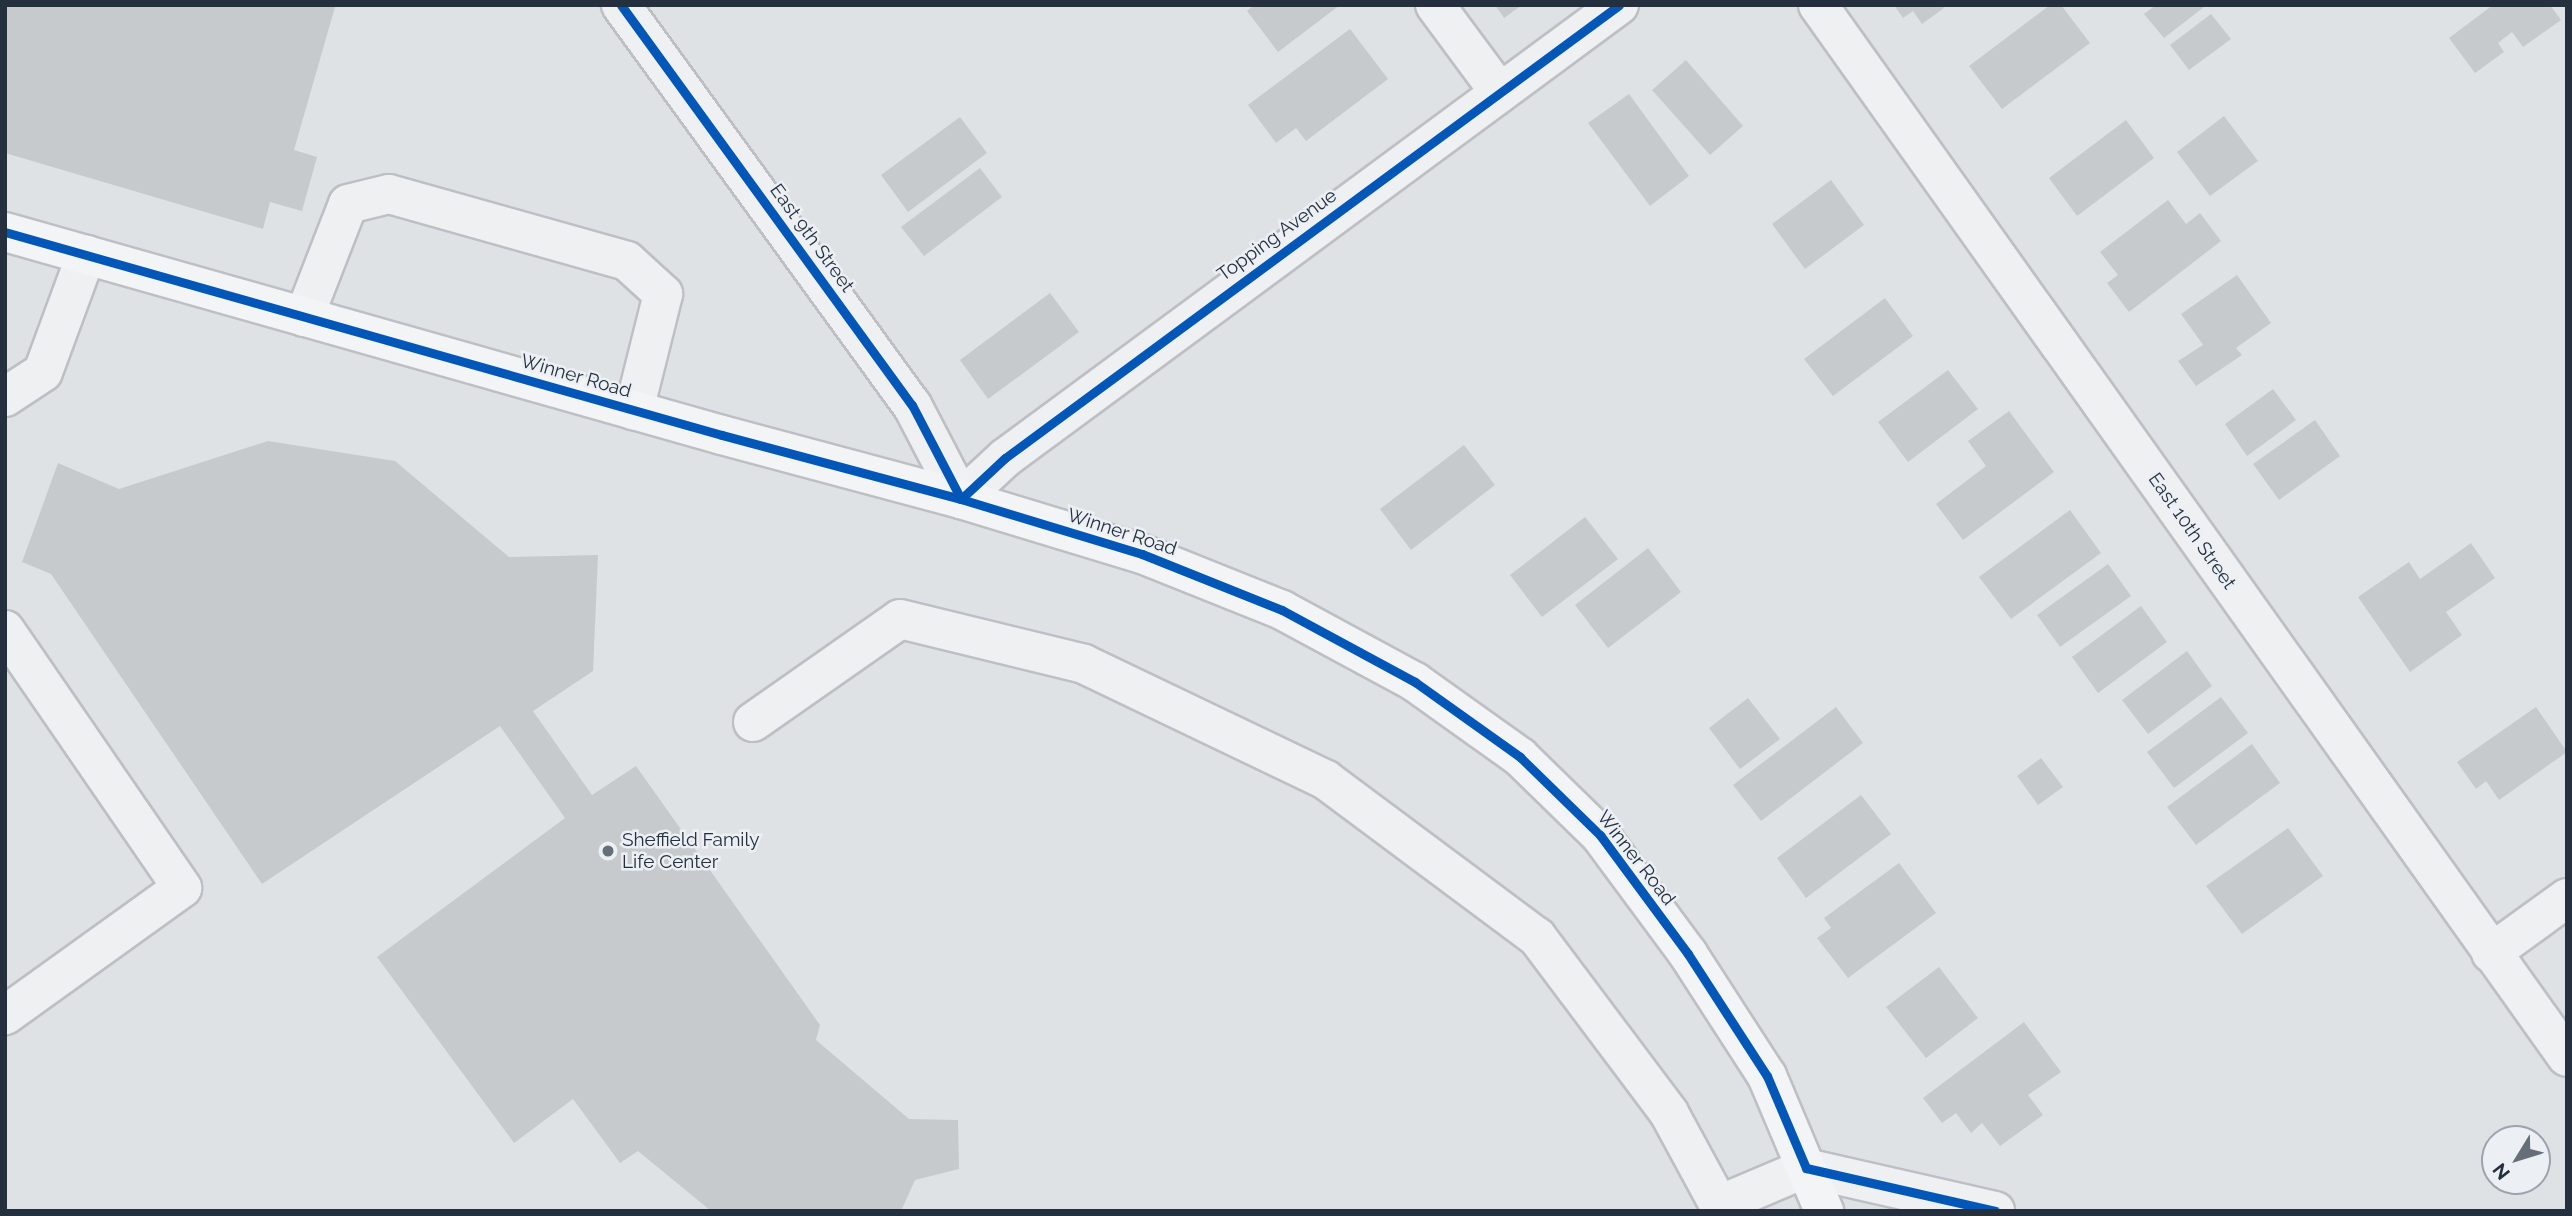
<!DOCTYPE html>
<html>
<head>
<meta charset="utf-8">
<style>
	body { margin:0 }
	#map { position:relative; width:2572px; height:1216px; overflow:hidden; background:#dfe2e5; font-family:Raleway,sans-serif }
	div>[style] { position:absolute }
	.building>* { inset:0; background:#c7cacd }
	.roads { filter:drop-shadow(2px 0 #bdc0c3) drop-shadow(-2px 0 #bdc0c3) drop-shadow(0 2px #bdc0c3) drop-shadow(0 -2px #bdc0c3) }
	.minor>* { height:38px; margin:-19px; padding:0 19px; transform-origin:19px; border-radius:19px; background:#eef0f2 }
	.major>* { height:38px; margin:-19px; padding:0 19px; transform-origin:19px; border-radius:19px; background:#f3f4f5 }
	.cycleway>* { height:9px; margin:-4.5px; padding:0 4.5px; transform-origin:4.5px; border-radius:4.5px; background:#0057b8 }
	.dots>* { width:19px; height:19px; translate:-50% -50%; box-sizing:border-box; border:4px solid #ecf0f5; border-radius:50% }
	span { translate:-50% -50%; white-space:nowrap; text-align:center; line-height:1.15; -webkit-text-stroke:5px #ecf0f5; paint-order:stroke }
	.street-label { font-size:19px; color:#25303f }
	.poi-label { font-size:19px; color:#25303f }
	.left { translate:0 -50%; text-align:left }
	.frame { position:absolute; inset:0; border:7px solid #25303f; pointer-events:none }
	.north { position:absolute; left:2481px; top:1125px; width:70px; height:70px; box-sizing:border-box; background:#ecf0f5; border:2px solid #9ca3ac; border-radius:50%; rotate:232deg; font-size:19px; font-weight:700; line-height:28px; text-align:center; color:#25303f }
	.north::after { content:''; display:block; margin:auto; width:24px; height:32px; background:#666e79; clip-path:polygon(50% 0,100% 100%,50% 72%,0 100%) }
</style>
</head>
<body>
<div id="map">
	<div class="building">
		<div style="clip-path:polygon(5px 5px,335px 7px,294px 150px,317px 157px,302px 211px,270px 202px,263px 229px,5px 153px)"></div>
		<div style="clip-path:polygon(1254px 5px,1340px 5px,1278px 52px,1247px 11px)"></div>
		<div style="clip-path:polygon(1495px 5px,1522px 5px,1504px 18px)"></div>
		<div style="clip-path:polygon(1894px 5px,1942px 5px,1944px 8px,1922px 24px,1913px 11px,1903px 18px)"></div>
		<div style="clip-path:polygon(2050px 5px,2061px 5px,2090px 43px,2002px 109px,1969px 66px)"></div>
		<div style="clip-path:polygon(2156px 5px,2203px 5px,2204px 7px,2164px 38px,2144px 14px)"></div>
		<div style="clip-path:polygon(2493px 5px,2550px 5px,2561px 20px,2523px 47px,2512px 32px,2498px 43px,2504px 52px,2475px 73px,2449px 38px)"></div>
		<div style="clip-path:polygon(2211px 14px,2231px 39px,2189px 70px,2170px 45px)"></div>
		<div style="clip-path:polygon(1350px 29px,1388px 79px,1306px 141px,1296px 128px,1276px 143px,1248px 105px)"></div>
		<div style="clip-path:polygon(1686px 60px,1743px 126px,1710px 155px,1652px 90px)"></div>
		<div style="clip-path:polygon(1629px 94px,1689px 176px,1650px 206px,1588px 123px)"></div>
		<div style="clip-path:polygon(2224px 116px,2258px 161px,2210px 196px,2177px 152px)"></div>
		<div style="clip-path:polygon(960px 117px,987px 153px,908px 212px,881px 175px)"></div>
		<div style="clip-path:polygon(2126px 120px,2154px 158px,2077px 216px,2049px 178px)"></div>
		<div style="clip-path:polygon(980px 168px,1002px 197px,924px 256px,901px 227px)"></div>
		<div style="clip-path:polygon(1831px 180px,1864px 225px,1805px 269px,1772px 224px)"></div>
		<div style="clip-path:polygon(2168px 200px,2186px 224px,2200px 213px,2221px 241px,2129px 312px,2107px 283px,2118px 275px,2100px 252px)"></div>
		<div style="clip-path:polygon(2237px 275px,2271px 323px,2236px 348px,2242px 355px,2196px 386px,2178px 361px,2203px 345px,2181px 314px)"></div>
		<div style="clip-path:polygon(1050px 293px,1079px 332px,988px 399px,960px 360px)"></div>
		<div style="clip-path:polygon(1885px 298px,1913px 336px,1833px 396px,1804px 359px)"></div>
		<div style="clip-path:polygon(1948px 370px,1978px 409px,1908px 462px,1878px 422px)"></div>
		<div style="clip-path:polygon(2273px 389px,2296px 420px,2247px 456px,2225px 424px)"></div>
		<div style="clip-path:polygon(2009px 411px,2054px 472px,1963px 540px,1936px 504px,1986px 466px,1968px 441px)"></div>
		<div style="clip-path:polygon(2315px 420px,2340px 456px,2279px 500px,2253px 464px)"></div>
		<div style="clip-path:polygon(268px 441px,395px 461px,509px 557px,598px 555px,593px 671px,533px 711px,592px 795px,636px 766px,820px 1025px,816px 1040px,909px 1119px,958px 1120px,959px 1169px,915px 1180px,901px 1211px,711px 1211px,638px 1151px,620px 1163px,573px 1099px,514px 1143px,377px 957px,565px 818px,500px 726px,262px 884px,51px 574px,22px 562px,58px 463px,119px 489px)"></div>
		<div style="clip-path:polygon(1464px 445px,1495px 485px,1411px 550px,1380px 509px)"></div>
		<div style="clip-path:polygon(2070px 510px,2101px 553px,2011px 619px,1979px 577px)"></div>
		<div style="clip-path:polygon(1585px 517px,1618px 559px,1542px 617px,1510px 575px)"></div>
		<div style="clip-path:polygon(2471px 543px,2495px 578px,2446px 612px,2462px 635px,2410px 672px,2358px 597px,2409px 562px,2420px 579px)"></div>
		<div style="clip-path:polygon(1648px 548px,1681px 592px,1608px 648px,1575px 605px)"></div>
		<div style="clip-path:polygon(2108px 564px,2131px 596px,2060px 647px,2037px 615px)"></div>
		<div style="clip-path:polygon(2141px 606px,2167px 642px,2098px 693px,2072px 657px)"></div>
		<div style="clip-path:polygon(2187px 651px,2212px 686px,2148px 734px,2122px 700px)"></div>
		<div style="clip-path:polygon(2221px 697px,2248px 733px,2174px 788px,2147px 752px)"></div>
		<div style="clip-path:polygon(1748px 698px,1780px 739px,1740px 769px,1709px 728px)"></div>
		<div style="clip-path:polygon(1836px 707px,1863px 743px,1761px 821px,1733px 785px)"></div>
		<div style="clip-path:polygon(2536px 707px,2567px 752px,2499px 800px,2486px 781px,2476px 789px,2457px 762px)"></div>
		<div style="clip-path:polygon(2252px 744px,2280px 783px,2196px 845px,2167px 807px)"></div>
		<div style="clip-path:polygon(2041px 758px,2063px 787px,2038px 805px,2017px 776px)"></div>
		<div style="clip-path:polygon(1861px 795px,1891px 834px,1806px 898px,1777px 858px)"></div>
		<div style="clip-path:polygon(2288px 828px,2323px 876px,2242px 934px,2206px 886px)"></div>
		<div style="clip-path:polygon(1899px 863px,1936px 913px,1848px 978px,1817px 938px,1831px 928px,1824px 918px)"></div>
		<div style="clip-path:polygon(1939px 967px,1978px 1018px,1926px 1058px,1886px 1007px)"></div>
		<div style="clip-path:polygon(2024px 1022px,2061px 1072px,2028px 1095px,2043px 1115px,2000px 1146px,1982px 1123px,1971px 1133px,1956px 1113px,1942px 1123px,1923px 1098px)"></div>
	</div>
	<div class="roads">
		<div class="minor">
			<div style="left:621px;top:5px;width:495px;rotate:54deg"></div>
			<div style="left:912px;top:405px;width:106px;rotate:62.5deg"></div>
			<div style="left:961px;top:499px;width:60px;rotate:-43deg"></div>
			<div style="left:1005px;top:458px;width:763px;rotate:-36.42deg"></div>
			<div style="left:1435px;top:5px;width:109px;rotate:53.5deg"></div>
			<div style="left:1818px;top:5px;width:1291px;rotate:54.55deg"></div>
			<div style="left:304px;top:317px;width:121px;rotate:-68.7deg"></div>
			<div style="left:348px;top:204px;width:42px;rotate:-13.7deg"></div>
			<div style="left:389px;top:194px;width:247px;rotate:15.7deg"></div>
			<div style="left:627px;top:261px;width:49px;rotate:42.5deg"></div>
			<div style="left:663px;top:294px;width:120px;rotate:104deg"></div>
			<div style="left:5px;top:397px;width:45px;rotate:-33.3deg"></div>
			<div style="left:43px;top:372px;width:125px;rotate:-69.8deg"></div>
			<div style="left:5px;top:630px;width:313px;rotate:55.5deg"></div>
			<div style="left:182px;top:888px;width:218px;rotate:144.3deg"></div>
			<div style="left:753px;top:722px;width:179px;rotate:-35deg"></div>
			<div style="left:900px;top:619px;width:189px;rotate:13.7deg"></div>
			<div style="left:1084px;top:664px;width:268px;rotate:25.6deg"></div>
			<div style="left:1326px;top:780px;width:263px;rotate:36.7deg"></div>
			<div style="left:1537px;top:937px;width:220px;rotate:53.1deg"></div>
			<div style="left:1669px;top:1113px;width:105px;rotate:61.5deg"></div>
			<div style="left:1719px;top:1205px;width:95px;rotate:-23deg"></div>
			<div style="left:1806px;top:1168px;width:194px;rotate:12.8deg"></div>
			<div style="left:2491px;top:953px;width:94px;rotate:-35.9deg"></div>
		</div>
		<div class="major">
			<div style="left:5px;top:232px;width:745px;rotate:15.81deg"></div>
			<div style="left:722px;top:435px;width:247px;rotate:15deg"></div>
			<div style="left:961px;top:499px;width:189px;rotate:16.9deg"></div>
			<div style="left:1142px;top:554px;width:151px;rotate:21.8deg"></div>
			<div style="left:1282px;top:610px;width:151px;rotate:28.4deg"></div>
			<div style="left:1415px;top:682px;width:129px;rotate:35.5deg"></div>
			<div style="left:1520px;top:757px;width:112px;rotate:44.3deg"></div>
			<div style="left:1600px;top:835px;width:148px;rotate:53.5deg"></div>
			<div style="left:1688px;top:954px;width:145px;rotate:57.1deg"></div>
			<div style="left:1767px;top:1076px;width:147px;rotate:67.1deg"></div>
		</div>
	</div>
	<div class="cycleway">
		<div style="left:621px;top:5px;width:495px;rotate:54deg"></div>
		<div style="left:912px;top:405px;width:106px;rotate:62.5deg"></div>
		<div style="left:961px;top:499px;width:60px;rotate:-43deg"></div>
		<div style="left:1005px;top:458px;width:763px;rotate:-36.42deg"></div>
		<div style="left:5px;top:232px;width:745px;rotate:15.81deg"></div>
		<div style="left:722px;top:435px;width:247px;rotate:15deg"></div>
		<div style="left:961px;top:499px;width:189px;rotate:16.9deg"></div>
		<div style="left:1142px;top:554px;width:151px;rotate:21.8deg"></div>
		<div style="left:1282px;top:610px;width:151px;rotate:28.4deg"></div>
		<div style="left:1415px;top:682px;width:129px;rotate:35.5deg"></div>
		<div style="left:1520px;top:757px;width:112px;rotate:44.3deg"></div>
		<div style="left:1600px;top:835px;width:148px;rotate:53.5deg"></div>
		<div style="left:1688px;top:954px;width:145px;rotate:57.1deg"></div>
		<div style="left:1767px;top:1076px;width:100px;rotate:67deg"></div>
		<div style="left:1806px;top:1168px;width:194px;rotate:12.8deg"></div>
	</div>
	<div class="dots">
		<div style="left:608px;top:851px;background:#666e79"></div>
	</div>
	<div class="street-label">
		<span style="left:1277px;top:235px;rotate:-36deg">Topping Avenue</span>
		<span style="left:812px;top:238px;rotate:54deg">East 9th Street</span>
		<span style="left:576px;top:376px;rotate:16deg">Winner Road</span>
		<span style="left:2192px;top:531px;rotate:55deg">East 10th Street</span>
		<span style="left:1122px;top:532px;rotate:18deg">Winner Road</span>
		<span style="left:1636px;top:858px;rotate:52deg">Winner Road</span>
	</div>
	<div class="poi-label">
		<span class="left" style="left:622px;top:851px">Sheffield Family<br>Life Center</span>
	</div>
	<div class="frame"></div>
	<div class="north">N</div>
</div>
</body>
</html>
